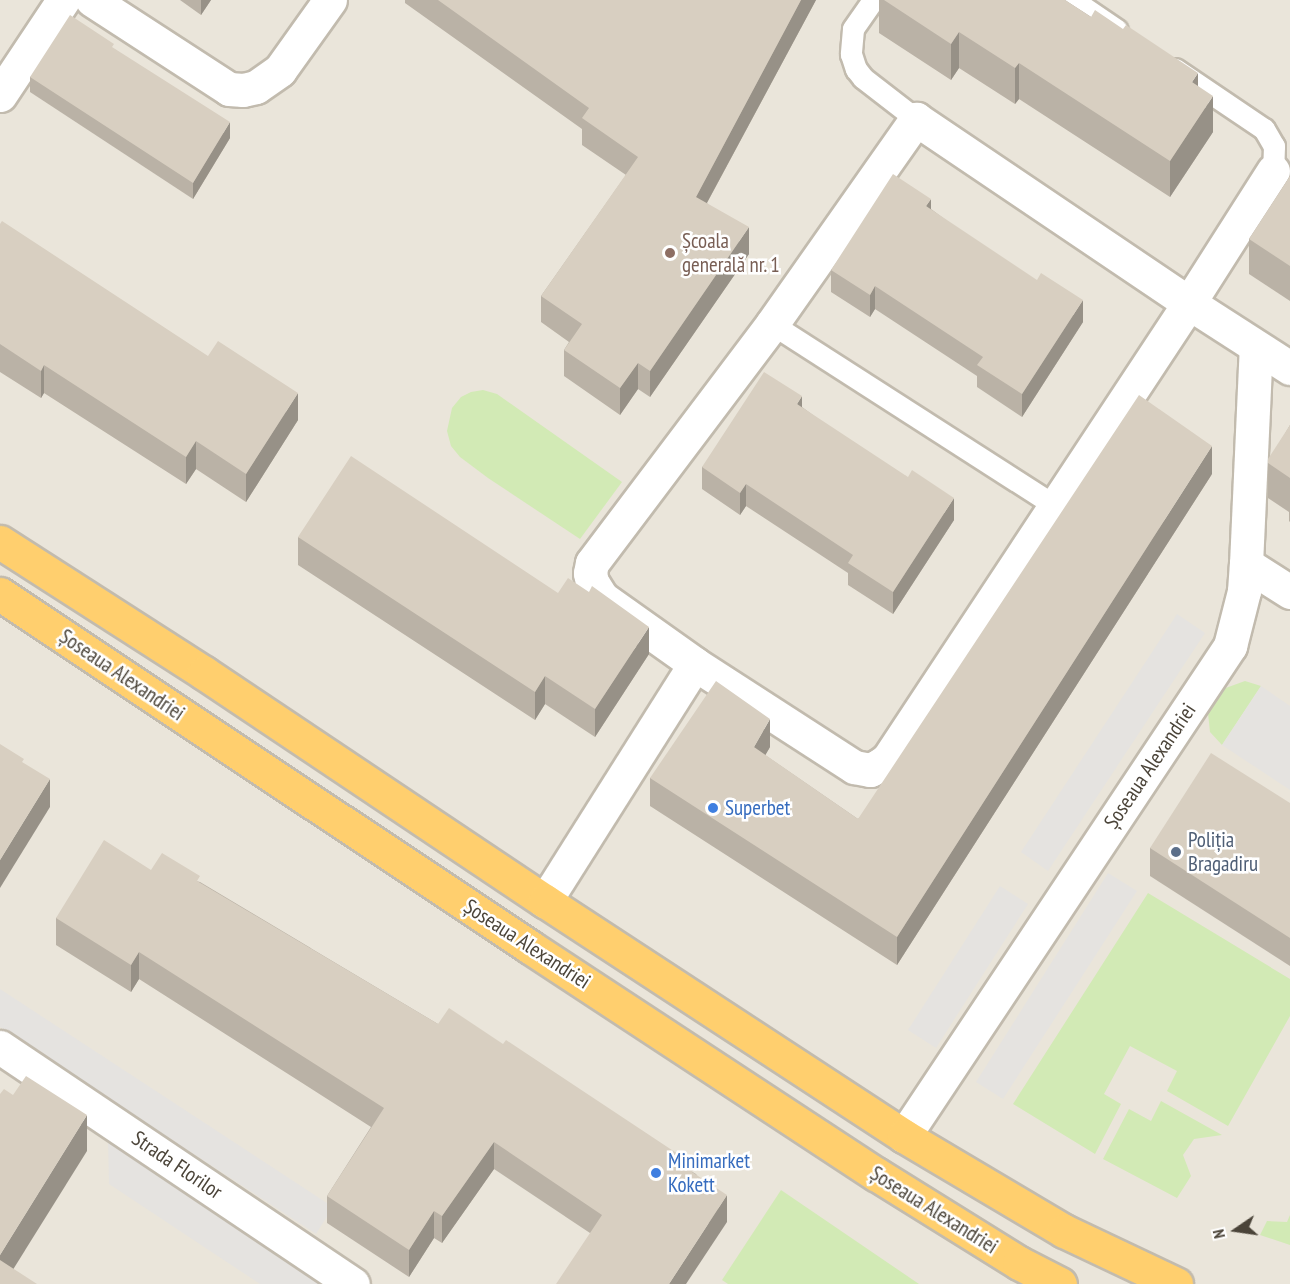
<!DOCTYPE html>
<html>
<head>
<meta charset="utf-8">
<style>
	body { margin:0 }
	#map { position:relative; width:1290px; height:1284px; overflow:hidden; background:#f6f3ec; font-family:"PT Sans Narrow",sans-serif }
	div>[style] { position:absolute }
	.residential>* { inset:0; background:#eae5da }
	.green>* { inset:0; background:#d2eab5 }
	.parking>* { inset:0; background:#e5e3e0 }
	.roads { filter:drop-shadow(2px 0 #c2bbae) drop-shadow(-2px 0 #c2bbae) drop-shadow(0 2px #c2bbae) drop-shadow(0 -2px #c2bbae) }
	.lane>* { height:21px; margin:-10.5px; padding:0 10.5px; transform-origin:10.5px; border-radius:10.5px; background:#fff }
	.street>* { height:33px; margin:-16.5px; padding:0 16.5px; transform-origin:16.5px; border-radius:16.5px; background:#fff }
	.highway>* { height:33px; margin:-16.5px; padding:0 16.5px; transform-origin:16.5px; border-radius:16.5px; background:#ffcf6e }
	.wall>* { inset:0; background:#bab2a6 }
	.shaded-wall>* { inset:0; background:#979187 }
	.building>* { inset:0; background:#d8cfc1 }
	.dots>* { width:16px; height:16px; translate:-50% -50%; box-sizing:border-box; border:3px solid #fff; border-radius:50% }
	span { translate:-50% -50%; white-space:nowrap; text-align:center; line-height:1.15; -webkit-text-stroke:5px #fff; paint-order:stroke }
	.education-label { font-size:21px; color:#785e54 }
	.left { translate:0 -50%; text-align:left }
	.street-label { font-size:21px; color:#4b4439 }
	.shop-label { font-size:21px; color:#366cbe }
	.service-label { font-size:21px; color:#4e5e75 }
	.north { position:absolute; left:1206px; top:1200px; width:60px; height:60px; -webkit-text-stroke:4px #fff; paint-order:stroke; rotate:257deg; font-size:16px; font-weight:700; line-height:24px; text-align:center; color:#4b4439 }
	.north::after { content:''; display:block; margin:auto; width:21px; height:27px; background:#4b4439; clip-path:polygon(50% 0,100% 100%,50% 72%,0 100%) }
</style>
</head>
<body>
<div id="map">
	<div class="residential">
		<div style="clip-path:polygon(0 0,1290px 0,1290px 1284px,0 1284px)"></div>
	</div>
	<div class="green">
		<div style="clip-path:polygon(483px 390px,497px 394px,622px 482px,580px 539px,488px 478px,460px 457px,451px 446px,447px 431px,452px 408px,461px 397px,471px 392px)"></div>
		<div style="clip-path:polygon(1245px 681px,1261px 686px,1222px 745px,1210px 732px,1208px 713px,1211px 705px,1223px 689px)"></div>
		<div style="clip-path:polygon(1148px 893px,1290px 979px,1290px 1016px,1228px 1126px,1167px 1091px,1177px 1071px,1130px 1046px,1104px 1094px,1121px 1104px,1095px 1154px,1013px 1104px)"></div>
		<div style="clip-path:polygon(1161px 1101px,1222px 1135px,1194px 1139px,1183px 1155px,1191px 1176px,1177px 1198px,1103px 1159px,1129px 1109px,1151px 1121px)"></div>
		<div style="clip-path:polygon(781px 1190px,919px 1284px,728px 1284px,722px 1280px)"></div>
		<div style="clip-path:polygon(1290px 1215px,1290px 1245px,1260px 1235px,1267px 1221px,1287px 1222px)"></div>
	</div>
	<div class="parking">
		<div style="clip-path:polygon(1177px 614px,1205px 633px,1048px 871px,1021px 852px)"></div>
		<div style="clip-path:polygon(1261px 686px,1290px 706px,1290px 790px,1222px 745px)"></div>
		<div style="clip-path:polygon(1108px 873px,1137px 891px,1003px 1099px,976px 1082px)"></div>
		<div style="clip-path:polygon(1000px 886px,1028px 904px,936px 1048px,908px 1030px)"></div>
		<div style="clip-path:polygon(0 989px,333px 1207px,316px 1234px,0 1027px)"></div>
		<div style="clip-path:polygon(108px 1141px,325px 1284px,260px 1284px,109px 1184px)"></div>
	</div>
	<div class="roads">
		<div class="lane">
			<div style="left:873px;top:0;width:35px;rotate:125deg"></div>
			<div style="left:853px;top:29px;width:25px;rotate:95deg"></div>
			<div style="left:851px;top:54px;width:16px;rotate:72deg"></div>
			<div style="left:856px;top:69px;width:11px;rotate:52deg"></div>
			<div style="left:863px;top:78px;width:67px;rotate:37.7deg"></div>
			<div style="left:1073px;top:0;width:53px;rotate:34.3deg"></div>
			<div style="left:1175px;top:69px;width:107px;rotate:34deg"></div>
			<div style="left:1264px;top:129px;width:20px;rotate:60deg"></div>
			<div style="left:1274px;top:146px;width:25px;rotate:92deg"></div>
			<div style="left:772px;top:324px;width:335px;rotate:32.7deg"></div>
		</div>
		<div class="street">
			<div style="left:92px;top:0;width:163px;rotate:33deg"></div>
			<div style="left:229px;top:89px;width:14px;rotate:4deg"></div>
			<div style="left:243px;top:90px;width:13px;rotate:-13deg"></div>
			<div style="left:256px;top:87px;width:29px;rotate:-35deg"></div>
			<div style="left:280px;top:70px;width:86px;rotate:-54.5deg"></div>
			<div style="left:0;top:95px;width:114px;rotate:-56.4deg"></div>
			<div style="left:1273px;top:171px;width:156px;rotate:122.5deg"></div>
			<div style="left:1189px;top:303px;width:546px;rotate:123.43deg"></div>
			<div style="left:888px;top:759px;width:10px;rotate:143deg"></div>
			<div style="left:880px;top:765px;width:11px;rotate:153deg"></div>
			<div style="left:870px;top:770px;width:16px;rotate:-169deg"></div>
			<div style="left:854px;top:767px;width:189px;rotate:-147.1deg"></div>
			<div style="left:695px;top:664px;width:114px;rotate:-144.6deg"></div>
			<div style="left:602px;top:598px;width:19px;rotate:-122deg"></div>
			<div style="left:592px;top:582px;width:9px;rotate:-103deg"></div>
			<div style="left:590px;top:573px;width:10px;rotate:-79deg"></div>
			<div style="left:592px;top:563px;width:299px;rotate:-53deg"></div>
			<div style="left:772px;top:324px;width:251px;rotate:-54.9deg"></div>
			<div style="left:916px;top:119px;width:329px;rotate:34deg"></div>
			<div style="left:1189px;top:303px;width:120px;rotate:32.8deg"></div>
			<div style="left:1246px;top:564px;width:52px;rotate:32.5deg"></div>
			<div style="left:545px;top:901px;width:280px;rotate:-57.7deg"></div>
			<div style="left:0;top:1047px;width:425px;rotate:33.9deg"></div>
			<div style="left:904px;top:1136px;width:589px;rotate:-56.36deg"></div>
			<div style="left:1230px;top:646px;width:57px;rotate:-75.7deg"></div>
			<div style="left:1244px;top:591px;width:27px;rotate:-86deg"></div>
			<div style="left:1246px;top:564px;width:217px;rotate:-87.4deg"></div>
		</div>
		<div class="highway">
			<div style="left:0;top:542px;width:242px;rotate:32.7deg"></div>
			<div style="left:204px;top:673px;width:410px;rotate:33.8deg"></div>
			<div style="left:545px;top:901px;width:429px;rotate:33.2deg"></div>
			<div style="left:904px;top:1136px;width:186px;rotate:30.7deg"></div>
			<div style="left:1064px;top:1231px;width:124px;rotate:25.3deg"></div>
			<div style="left:0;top:594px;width:637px;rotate:33.67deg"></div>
			<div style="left:530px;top:947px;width:414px;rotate:33.3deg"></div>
			<div style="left:876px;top:1174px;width:168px;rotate:31.9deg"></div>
			<div style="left:1019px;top:1263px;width:46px;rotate:27.1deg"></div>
		</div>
	</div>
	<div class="wall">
		<div style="clip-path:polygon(180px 0,211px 0,201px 15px)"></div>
		<div style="clip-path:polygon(405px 0,816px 0,707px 203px,749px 254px,650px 397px,638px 389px,620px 415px,564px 376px,564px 350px,569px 342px,541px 322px,541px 296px,626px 175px,582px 145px,582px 129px,405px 3px)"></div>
		<div style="clip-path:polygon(879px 0,1065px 0,1198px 86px,1213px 132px,1170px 197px,1019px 99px,1015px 104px,959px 68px,951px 80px,879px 33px)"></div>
		<div style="clip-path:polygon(114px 49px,230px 138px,193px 199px,30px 92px,30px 77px)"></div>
		<div style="clip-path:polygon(1290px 176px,1290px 301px,1249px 274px,1249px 239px)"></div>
		<div style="clip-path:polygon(931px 209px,1083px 322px,1022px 417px,977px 387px,977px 376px,875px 309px,870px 317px,831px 292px,831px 270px)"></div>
		<div style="clip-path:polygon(0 224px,298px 420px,246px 502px,196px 469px,186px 484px,44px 393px,41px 398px,0 372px)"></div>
		<div style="clip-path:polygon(802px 407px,954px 520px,893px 614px,848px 585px,848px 573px,746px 506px,740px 515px,702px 489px,702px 467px)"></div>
		<div style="clip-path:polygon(1290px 425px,1290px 522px,1289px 521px,1289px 512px,1268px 498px,1268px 463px)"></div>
		<div style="clip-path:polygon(1212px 474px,897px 965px,650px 806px,650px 778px,770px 747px,765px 755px,858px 819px)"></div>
		<div style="clip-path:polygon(298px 537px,649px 654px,595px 737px,545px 704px,535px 720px,298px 565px)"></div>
		<div style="clip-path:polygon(1290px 803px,1290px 966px,1150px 876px,1150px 848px)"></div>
		<div style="clip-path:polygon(151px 870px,200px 882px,438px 1024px,696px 1174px,727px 1222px,590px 1233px,494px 1169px,442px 1243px,434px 1238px,409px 1277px,327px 1223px,327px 1196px,371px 1127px,139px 979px,131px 992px,56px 945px,56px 918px)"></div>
	</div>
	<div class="shaded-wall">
		<div style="clip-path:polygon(201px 0,211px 0,201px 15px)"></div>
		<div style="clip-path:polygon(801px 0,816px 0,696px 223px,696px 197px)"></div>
		<div style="clip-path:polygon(959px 32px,959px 68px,951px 80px,951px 44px)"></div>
		<div style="clip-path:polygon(1019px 63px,1019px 99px,1015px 104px,1015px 68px)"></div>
		<div style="clip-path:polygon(1198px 73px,1198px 109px,1192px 82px)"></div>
		<div style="clip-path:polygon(1213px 96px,1213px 132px,1170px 197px,1170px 161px)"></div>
		<div style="clip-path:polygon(230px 122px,230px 138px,193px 199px,193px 183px)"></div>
		<div style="clip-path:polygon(931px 199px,931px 221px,926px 206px)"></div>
		<div style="clip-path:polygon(749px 227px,749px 254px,650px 397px,650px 371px)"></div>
		<div style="clip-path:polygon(875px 286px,875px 309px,870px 317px,870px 295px)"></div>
		<div style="clip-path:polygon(1083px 300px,1083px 322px,1022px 417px,1022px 394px)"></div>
		<div style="clip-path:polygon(638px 363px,638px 389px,620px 415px,620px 388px)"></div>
		<div style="clip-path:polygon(44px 365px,44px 393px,41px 398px,41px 371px)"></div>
		<div style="clip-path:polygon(298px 393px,298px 420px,246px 502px,246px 474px)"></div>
		<div style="clip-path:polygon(802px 396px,802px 418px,797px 404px)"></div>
		<div style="clip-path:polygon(196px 441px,196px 469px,186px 484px,186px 457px)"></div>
		<div style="clip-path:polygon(1212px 446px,1212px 474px,897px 965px,897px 937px)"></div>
		<div style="clip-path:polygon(746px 484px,746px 506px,740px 515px,740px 493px)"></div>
		<div style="clip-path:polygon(954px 498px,954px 520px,893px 614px,893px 592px)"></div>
		<div style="clip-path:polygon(649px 627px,649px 654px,595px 737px,595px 709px)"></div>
		<div style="clip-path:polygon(545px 676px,545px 704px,535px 720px,535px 692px)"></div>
		<div style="clip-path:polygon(770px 719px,770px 747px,754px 775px,754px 747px)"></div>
		<div style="clip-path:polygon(50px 779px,50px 807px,0 888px,0 860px)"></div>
		<div style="clip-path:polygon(139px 952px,139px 979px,131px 992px,131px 965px)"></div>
		<div style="clip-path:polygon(87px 1115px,87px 1151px,4px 1284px,0 1284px,0 1255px)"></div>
		<div style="clip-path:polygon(494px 1142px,494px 1169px,442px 1243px,442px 1216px)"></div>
		<div style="clip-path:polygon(727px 1195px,727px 1222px,686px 1284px,669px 1284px)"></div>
		<div style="clip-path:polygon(434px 1211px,434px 1238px,409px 1277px,409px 1250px)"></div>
	</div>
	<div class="building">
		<div style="clip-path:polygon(438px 0,801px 0,696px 197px,749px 227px,650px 371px,638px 363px,620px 388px,564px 350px,582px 324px,541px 296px,638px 157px,582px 118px,589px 108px)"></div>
		<div style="clip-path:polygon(884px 0,1065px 0,1091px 17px,1095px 10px,1123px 29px,1126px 25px,1198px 73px,1192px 82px,1213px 96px,1170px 161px,1019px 63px,1015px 68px,959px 32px,951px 44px)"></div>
		<div style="clip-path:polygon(70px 15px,114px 44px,112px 47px,230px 122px,193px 183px,30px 77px)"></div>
		<div style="clip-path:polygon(893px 174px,931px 199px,926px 206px,1037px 280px,1041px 273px,1083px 300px,1022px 394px,977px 365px,983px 357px,875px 286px,870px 295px,831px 270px)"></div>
		<div style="clip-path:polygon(1290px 176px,1290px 266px,1249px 239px)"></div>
		<div style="clip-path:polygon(2px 221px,208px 356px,218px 341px,298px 393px,246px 474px,196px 441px,186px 457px,44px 365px,41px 371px,0 344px,0 224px)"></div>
		<div style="clip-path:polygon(764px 372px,802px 396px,797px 404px,908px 477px,912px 470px,954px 498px,893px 592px,848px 563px,853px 555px,746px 484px,740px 493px,702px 467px)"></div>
		<div style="clip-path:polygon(1139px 395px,1212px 446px,897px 937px,650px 778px,716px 681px,770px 719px,754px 747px,858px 819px)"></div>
		<div style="clip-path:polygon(1290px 425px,1290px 478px,1268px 463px,1268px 459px)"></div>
		<div style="clip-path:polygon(351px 456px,558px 593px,568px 578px,589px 592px,592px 586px,649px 627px,595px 709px,545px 676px,535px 692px,298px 537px)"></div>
		<div style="clip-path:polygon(0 744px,24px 759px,22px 762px,50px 779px,0 860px)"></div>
		<div style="clip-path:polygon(1211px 753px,1290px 803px,1290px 938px,1150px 848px)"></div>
		<div style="clip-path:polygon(104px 840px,151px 870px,162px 853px,200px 876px,197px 881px,438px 1024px,449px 1008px,503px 1044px,506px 1040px,696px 1166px,692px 1172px,727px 1195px,669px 1284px,556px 1284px,602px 1215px,494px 1142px,442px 1216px,434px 1211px,409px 1250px,327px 1196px,384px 1108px,139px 952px,131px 965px,56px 918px)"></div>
		<div style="clip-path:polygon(26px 1076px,87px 1115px,0 1255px,0 1094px,4px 1089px,13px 1095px)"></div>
		<div style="clip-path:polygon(0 1260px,37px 1284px,0 1284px)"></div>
	</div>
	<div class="dots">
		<div style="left:670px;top:253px;background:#8d6e63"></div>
		<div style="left:713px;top:808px;background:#3f7fe0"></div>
		<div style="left:1176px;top:852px;background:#5c6f8a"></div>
		<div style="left:656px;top:1173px;background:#3f7fe0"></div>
	</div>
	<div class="education-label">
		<span class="left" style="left:682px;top:253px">Școala<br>generală nr. 1</span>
	</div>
	<div class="street-label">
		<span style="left:122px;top:675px;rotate:34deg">Șoseaua Alexandriei</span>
		<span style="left:1150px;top:766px;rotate:-56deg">Șoseaua Alexandriei</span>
		<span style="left:527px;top:944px;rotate:33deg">Șoseaua Alexandriei</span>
		<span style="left:177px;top:1165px;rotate:34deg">Strada Florilor</span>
		<span style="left:934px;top:1210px;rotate:32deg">Șoseaua Alexandriei</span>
	</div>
	<div class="shop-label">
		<span class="left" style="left:725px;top:808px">Superbet</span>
		<span class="left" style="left:668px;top:1173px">Minimarket<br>Kokett</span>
	</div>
	<div class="service-label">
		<span class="left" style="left:1188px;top:852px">Poliția<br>Bragadiru</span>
	</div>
	<div class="north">N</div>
</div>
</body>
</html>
